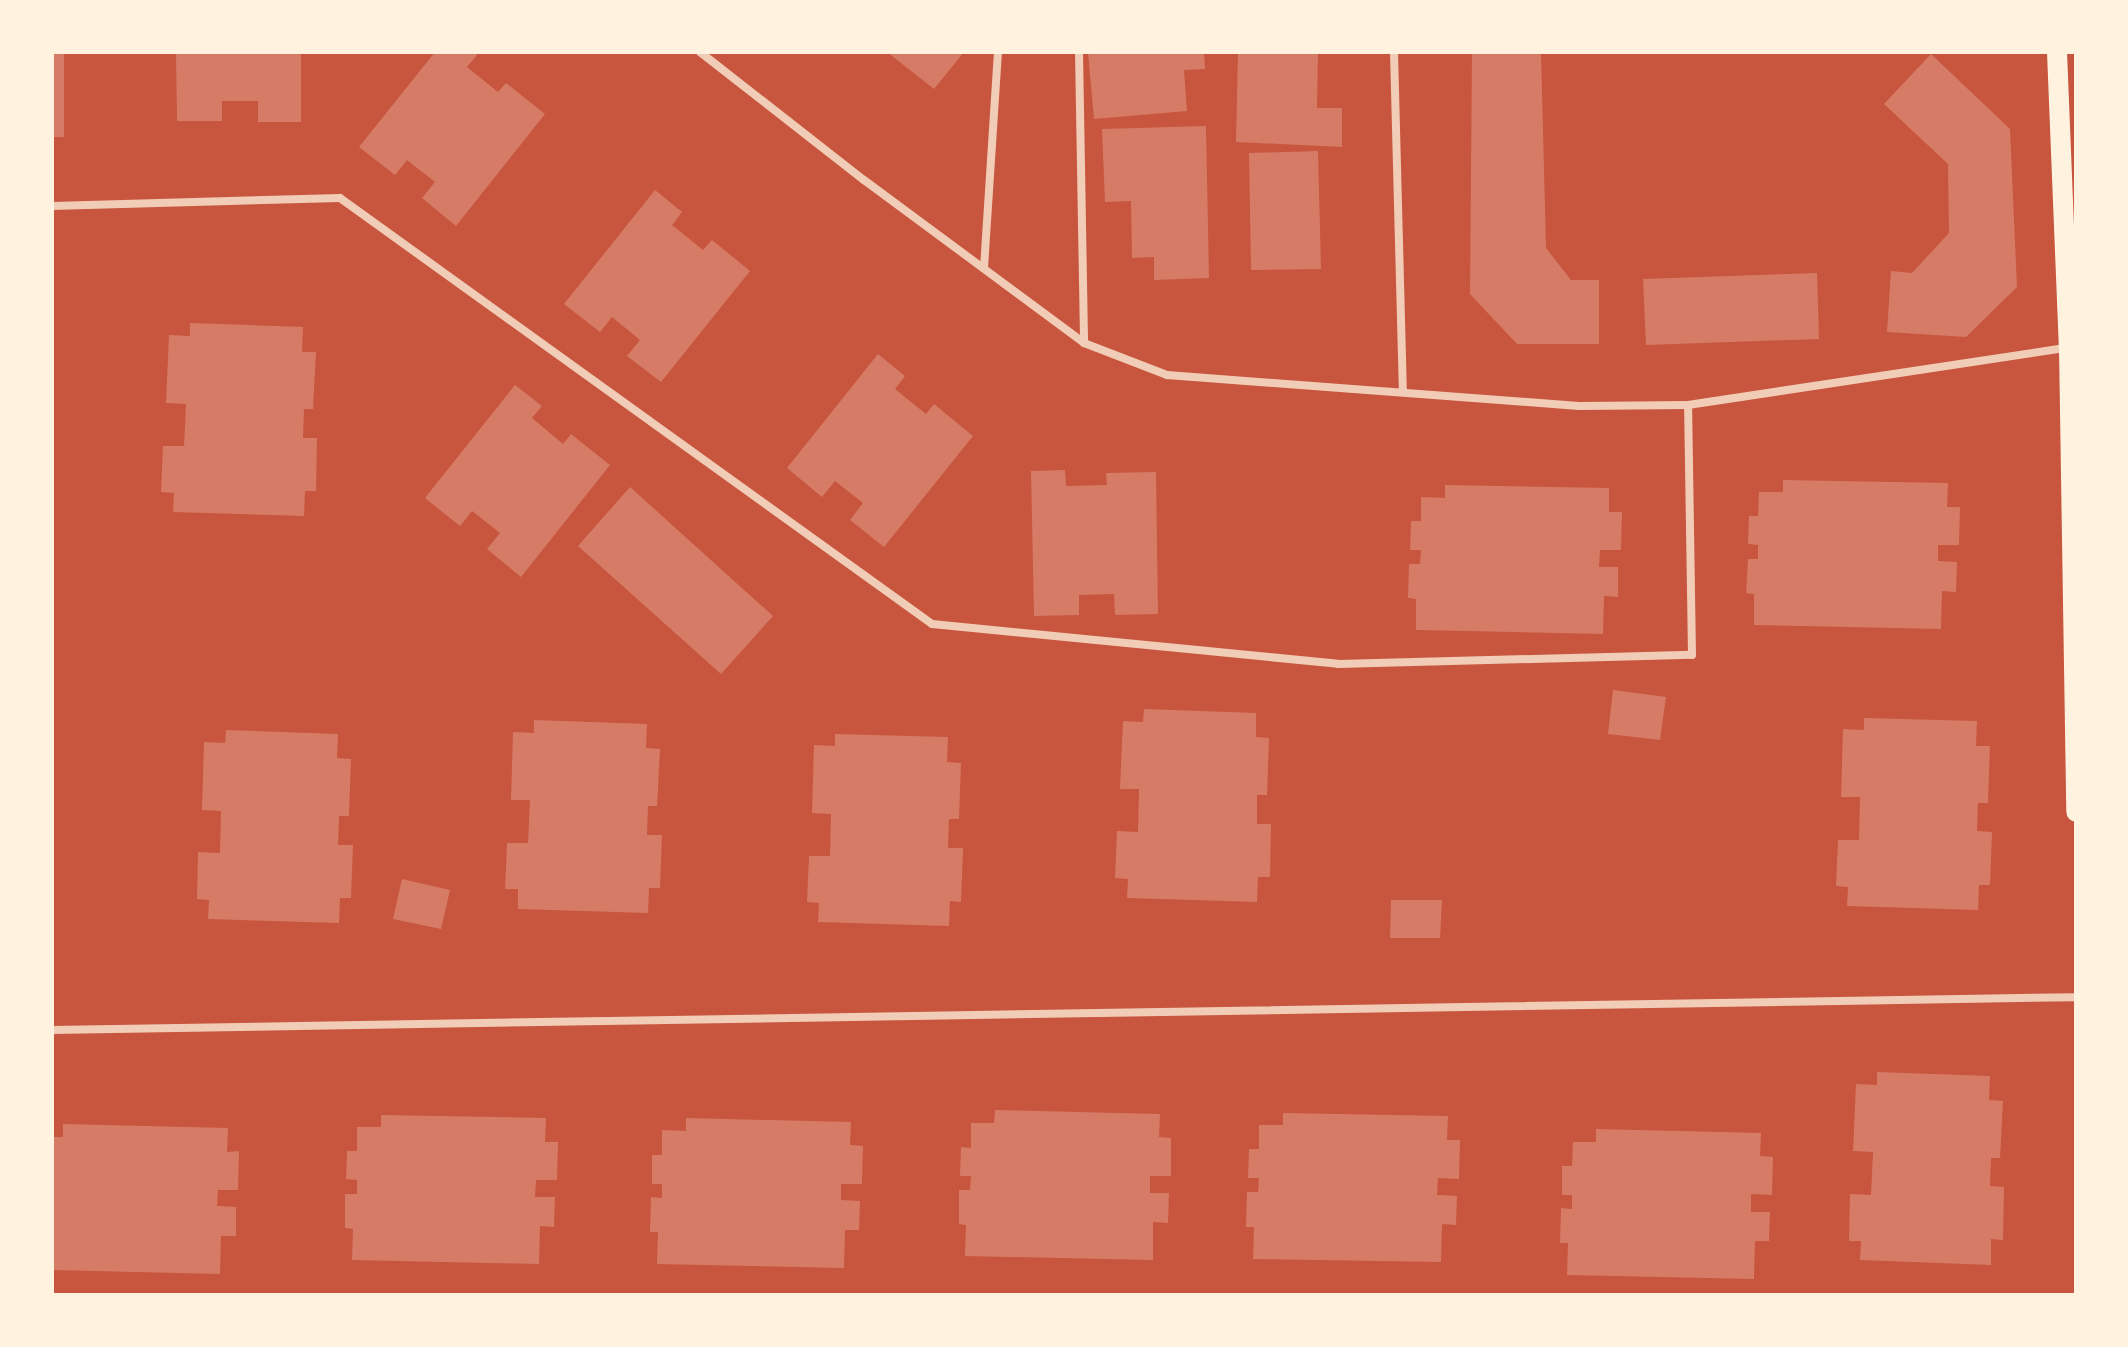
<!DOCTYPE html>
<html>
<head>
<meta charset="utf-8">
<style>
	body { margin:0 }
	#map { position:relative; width:2128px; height:1347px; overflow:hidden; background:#c8553d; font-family:Signika,sans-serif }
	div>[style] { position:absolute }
	.building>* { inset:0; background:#d67c66 }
	.minor>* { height:8px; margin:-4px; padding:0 4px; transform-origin:4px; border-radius:4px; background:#f1ccb7 }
	.primary>* { height:20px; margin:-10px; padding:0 10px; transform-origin:10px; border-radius:10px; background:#fff3e0 }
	span { translate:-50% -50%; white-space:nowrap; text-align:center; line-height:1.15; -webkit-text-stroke:8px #fff3e0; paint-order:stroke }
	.frame { position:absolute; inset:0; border:54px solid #fff3e0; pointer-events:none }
</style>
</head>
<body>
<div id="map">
	<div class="building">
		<div style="clip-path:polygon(52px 52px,64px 52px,64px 137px,52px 137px)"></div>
		<div style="clip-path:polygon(176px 52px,301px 52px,301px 122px,258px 122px,258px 101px,222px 101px,222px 121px,177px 121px)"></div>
		<div style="clip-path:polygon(435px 52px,473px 52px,477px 55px,467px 67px,498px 92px,506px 83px,545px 114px,456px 226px,422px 198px,435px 182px,407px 160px,395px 175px,359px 147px)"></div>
		<div style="clip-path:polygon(887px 52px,964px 52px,934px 89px)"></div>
		<div style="clip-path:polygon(1088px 52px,1204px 52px,1205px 69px,1184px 70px,1187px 111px,1094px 119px)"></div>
		<div style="clip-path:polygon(1238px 52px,1318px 52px,1317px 108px,1342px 108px,1342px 147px,1236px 142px)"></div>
		<div style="clip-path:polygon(1472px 52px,1541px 52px,1546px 248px,1571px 280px,1599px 280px,1599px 344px,1517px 344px,1470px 294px)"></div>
		<div style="clip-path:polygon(1931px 54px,2010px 129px,2017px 287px,1966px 337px,1887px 332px,1891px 271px,1912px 273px,1949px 233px,1948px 164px,1884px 104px)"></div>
		<div style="clip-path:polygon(1206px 126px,1209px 278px,1154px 280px,1154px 257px,1132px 258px,1131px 201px,1105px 202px,1102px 129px)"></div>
		<div style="clip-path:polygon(1318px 151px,1321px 269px,1251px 270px,1249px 153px)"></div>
		<div style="clip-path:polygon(655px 190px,682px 212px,672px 225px,703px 250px,712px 240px,750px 271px,661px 382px,627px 356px,640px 340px,612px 317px,600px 332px,564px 304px)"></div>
		<div style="clip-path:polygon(1817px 273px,1819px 339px,1646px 345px,1643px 279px)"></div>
		<div style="clip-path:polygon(190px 323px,303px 327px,302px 352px,316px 352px,313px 409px,304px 409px,303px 438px,317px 438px,316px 491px,305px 491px,304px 516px,173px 512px,174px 493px,161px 492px,163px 446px,184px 446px,186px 404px,166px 403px,169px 335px,190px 336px)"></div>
		<div style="clip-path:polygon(878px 354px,905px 376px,895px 389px,926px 414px,934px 404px,973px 436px,884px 547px,850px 520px,863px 503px,835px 481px,822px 497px,787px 468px)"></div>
		<div style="clip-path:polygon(515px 385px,542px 406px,532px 418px,563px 444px,571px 434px,610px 465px,521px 577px,487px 549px,500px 533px,472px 511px,460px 526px,425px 498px)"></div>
		<div style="clip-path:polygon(1065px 470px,1066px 486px,1107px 485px,1106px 473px,1156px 472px,1158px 614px,1115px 615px,1114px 594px,1079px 595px,1079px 615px,1034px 616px,1031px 471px)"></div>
		<div style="clip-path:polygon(1783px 480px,1948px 483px,1947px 507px,1960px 507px,1959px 545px,1938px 545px,1938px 561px,1957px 562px,1956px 592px,1942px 591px,1941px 629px,1754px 625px,1754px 594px,1746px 593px,1748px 559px,1758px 559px,1758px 545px,1748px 544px,1749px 516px,1758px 516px,1759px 492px,1783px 492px)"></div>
		<div style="clip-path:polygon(1445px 485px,1609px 488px,1609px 512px,1622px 512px,1621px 550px,1600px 550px,1599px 567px,1618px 567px,1618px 597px,1604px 596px,1603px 634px,1416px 630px,1416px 599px,1408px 598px,1409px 564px,1420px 564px,1421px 550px,1410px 550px,1411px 521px,1421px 521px,1421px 497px,1445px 498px)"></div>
		<div style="clip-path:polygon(630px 487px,773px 616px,721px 674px,578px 546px)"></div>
		<div style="clip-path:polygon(1613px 690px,1666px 697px,1660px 740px,1608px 734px)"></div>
		<div style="clip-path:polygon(1144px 709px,1256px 713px,1256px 737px,1269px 738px,1267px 795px,1257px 795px,1257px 824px,1271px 824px,1270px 877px,1258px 877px,1257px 902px,1127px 898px,1128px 879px,1115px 878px,1117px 831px,1138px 832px,1139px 789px,1120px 789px,1123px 721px,1143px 722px)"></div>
		<div style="clip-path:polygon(1864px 718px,1977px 721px,1976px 746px,1990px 746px,1988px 803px,1978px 803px,1977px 831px,1992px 832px,1990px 885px,1979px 885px,1978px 910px,1847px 906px,1848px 887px,1836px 886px,1838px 840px,1859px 840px,1860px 797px,1841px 797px,1843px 729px,1864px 730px)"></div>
		<div style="clip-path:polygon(534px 720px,647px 724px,646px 748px,660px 749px,657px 806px,648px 806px,647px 835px,662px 835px,660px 888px,649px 888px,648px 913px,518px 909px,518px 889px,505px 889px,507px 843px,528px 843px,530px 800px,511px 800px,513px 732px,534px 733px)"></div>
		<div style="clip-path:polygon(226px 730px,338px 734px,337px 758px,351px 759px,349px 816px,339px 816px,338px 845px,353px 845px,351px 898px,340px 898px,339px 923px,208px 919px,209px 900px,197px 899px,198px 852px,220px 853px,221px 811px,202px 810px,204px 742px,225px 743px)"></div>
		<div style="clip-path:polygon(835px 734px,948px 737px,947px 762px,961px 763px,959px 819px,949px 819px,948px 848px,963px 848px,961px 902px,950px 901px,949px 926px,818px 922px,819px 903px,807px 902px,809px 856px,830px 856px,831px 814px,812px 813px,814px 745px,835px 746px)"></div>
		<div style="clip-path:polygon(402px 879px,450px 890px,441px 929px,393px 919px)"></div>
		<div style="clip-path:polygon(1391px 900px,1442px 900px,1440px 938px,1390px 938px)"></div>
		<div style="clip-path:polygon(1877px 1072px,1990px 1076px,1989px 1100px,2003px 1101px,2000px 1158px,1991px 1158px,1990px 1186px,2004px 1187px,2003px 1240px,1991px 1239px,1991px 1265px,1860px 1260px,1861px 1241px,1849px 1241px,1850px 1194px,1871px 1195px,1873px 1152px,1853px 1151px,1856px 1084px,1877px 1085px)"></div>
		<div style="clip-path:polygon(995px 1110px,1160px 1114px,1159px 1137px,1171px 1138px,1171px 1176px,1150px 1176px,1150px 1193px,1169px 1193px,1168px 1223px,1153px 1222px,1153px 1260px,965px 1256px,966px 1225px,959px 1224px,959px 1190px,970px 1190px,971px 1176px,960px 1176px,961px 1147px,971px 1148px,971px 1123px,994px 1123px)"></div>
		<div style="clip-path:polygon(1283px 1113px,1448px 1116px,1447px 1140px,1460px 1140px,1459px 1179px,1438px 1178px,1437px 1195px,1457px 1196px,1456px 1225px,1442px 1224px,1441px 1262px,1253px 1259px,1254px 1227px,1246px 1227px,1247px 1192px,1258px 1192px,1259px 1178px,1248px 1178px,1249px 1149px,1259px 1149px,1259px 1125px,1283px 1125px)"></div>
		<div style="clip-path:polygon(381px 1115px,546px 1118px,545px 1142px,558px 1142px,557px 1180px,536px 1180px,535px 1197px,555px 1197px,554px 1227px,540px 1226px,539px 1264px,352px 1260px,353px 1229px,345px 1228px,345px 1194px,357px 1194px,357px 1180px,346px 1179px,347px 1151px,357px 1151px,357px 1127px,381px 1127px)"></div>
		<div style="clip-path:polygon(686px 1118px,851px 1122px,850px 1145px,863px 1146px,862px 1184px,841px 1184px,841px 1200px,860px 1201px,859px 1230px,845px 1230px,844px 1268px,657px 1264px,658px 1232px,650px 1232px,651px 1197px,662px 1198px,662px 1184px,652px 1184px,652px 1155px,662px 1155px,662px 1130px,686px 1131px)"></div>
		<div style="clip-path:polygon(63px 1124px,228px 1128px,227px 1152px,239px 1151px,238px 1190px,218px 1190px,217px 1206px,236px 1207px,236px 1236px,221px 1236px,220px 1274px,52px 1270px,52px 1137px,63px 1137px)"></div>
		<div style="clip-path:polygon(1596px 1129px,1761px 1133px,1760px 1156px,1773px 1157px,1772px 1195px,1751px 1194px,1751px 1212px,1770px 1212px,1769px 1241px,1755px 1241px,1754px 1279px,1567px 1275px,1568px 1243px,1560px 1243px,1561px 1208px,1572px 1209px,1572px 1195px,1562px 1195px,1562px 1166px,1572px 1166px,1573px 1142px,1596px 1142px)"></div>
	</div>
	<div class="minor">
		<div style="left:700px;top:52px;width:208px;rotate:38deg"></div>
		<div style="left:864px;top:180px;width:274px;rotate:36.5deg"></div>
		<div style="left:1084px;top:343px;width:89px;rotate:21.1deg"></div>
		<div style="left:1167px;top:375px;width:413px;rotate:4.3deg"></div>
		<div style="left:1579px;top:406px;width:109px;rotate:-0.5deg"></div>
		<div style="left:1688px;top:405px;width:386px;rotate:-8.6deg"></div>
		<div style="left:1079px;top:52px;width:291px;rotate:89deg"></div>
		<div style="left:1394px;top:52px;width:338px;rotate:88.5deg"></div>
		<div style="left:52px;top:206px;width:288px;rotate:-1.6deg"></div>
		<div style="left:340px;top:198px;width:729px;rotate:35.74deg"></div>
		<div style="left:932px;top:624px;width:408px;rotate:5.6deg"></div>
		<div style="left:1338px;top:664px;width:354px;rotate:-1.5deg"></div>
		<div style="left:1692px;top:655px;width:250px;rotate:-90.9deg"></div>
		<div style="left:984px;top:268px;width:216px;rotate:-86.3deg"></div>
		<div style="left:52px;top:1030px;width:2024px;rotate:-0.93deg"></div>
	</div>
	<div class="primary">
		<div style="left:2057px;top:52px;width:295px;rotate:87.7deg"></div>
		<div style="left:2069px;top:347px;width:465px;rotate:89.1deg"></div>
	</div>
	<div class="frame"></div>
</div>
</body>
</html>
